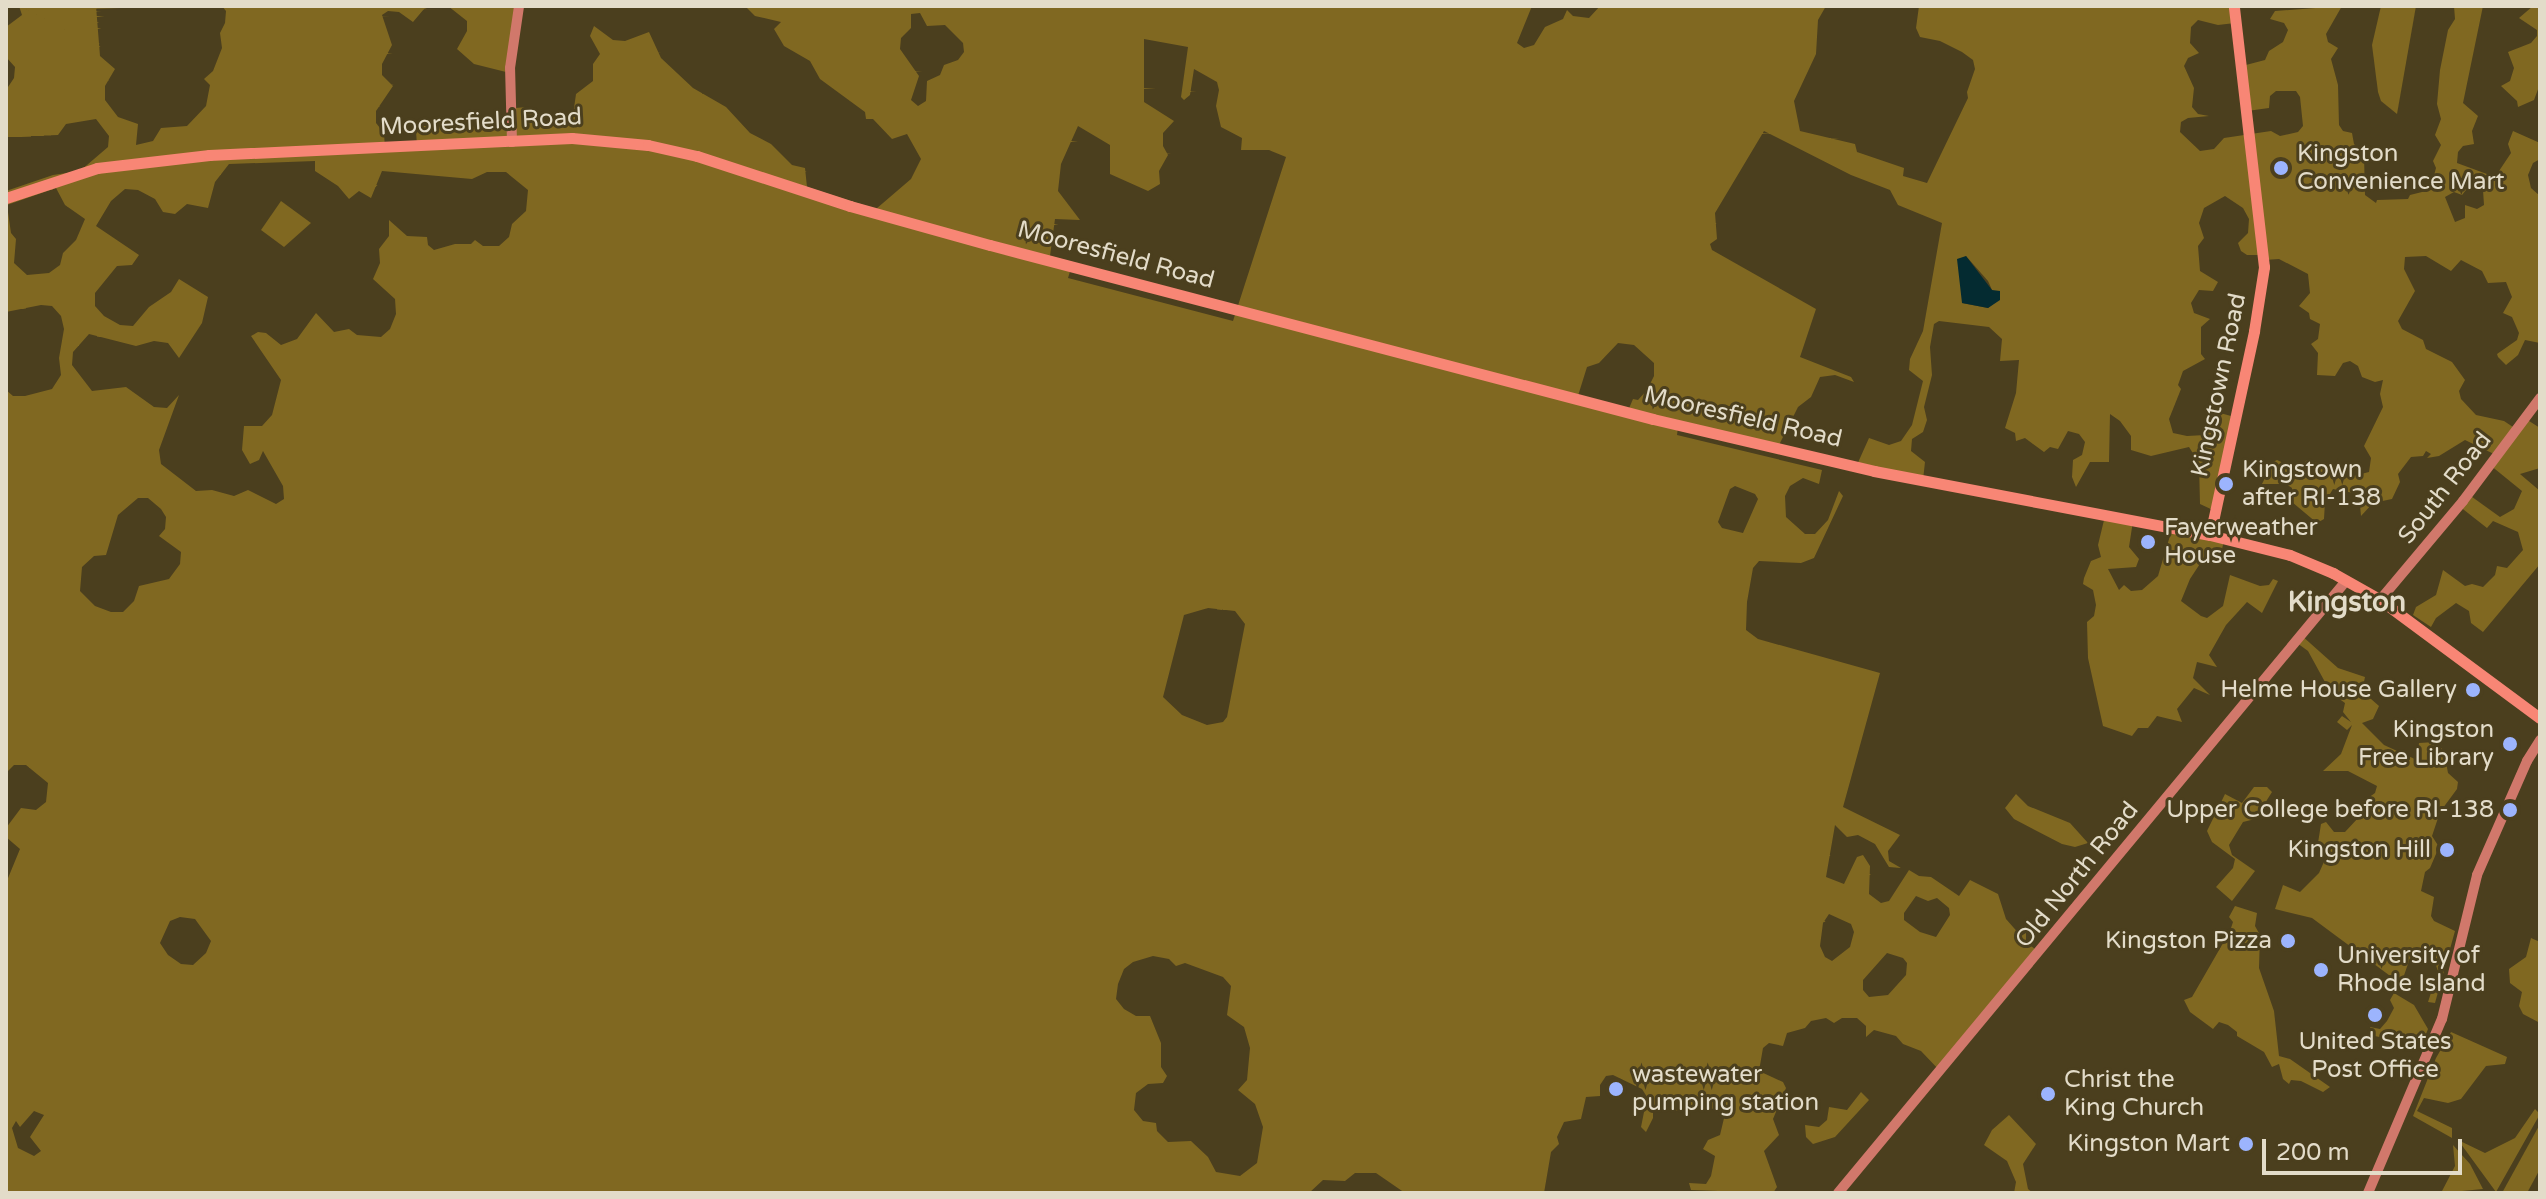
<!DOCTYPE html>
<html>
<head>
<meta charset="utf-8">
<style>
	body { margin:0 }
	#map { position:relative; width:2546px; height:1199px; overflow:hidden; background:#4b3f1e; font-family:"Varela Round",sans-serif }
	div>[style] { position:absolute }
	.green>* { inset:0; background:#806821 }
	.water>* { inset:0; background:#042b31 }
	.secondary>* { height:10px; margin:-5px; padding:0 5px; transform-origin:5px; border-radius:5px; background:#d1786b }
	.primary>* { height:11px; margin:-5.5px; padding:0 5.5px; transform-origin:5.5px; border-radius:5.5px; background:#f88675 }
	.dots>* { width:22px; height:22px; translate:-50% -50%; box-sizing:border-box; border:4px solid #4b3f1e; border-radius:50% }
	span { translate:-50% -50%; white-space:nowrap; text-align:center; line-height:1.15; -webkit-text-stroke:6px #4b3f1e; paint-order:stroke }
	.street-label { font-size:24px; color:#e3dcc9 }
	.poi-label { font-size:24px; color:#e3dcc9 }
	.left { translate:0 -50%; text-align:left }
	.right { translate:-100% -50%; text-align:right }
	.quarter-label { font-size:28px; color:#e3dcc9; font-weight:700 }
	.frame { position:absolute; inset:0; border:8px solid #e3dcc9; pointer-events:none }
	.scale { position:absolute; left:2262px; top:1139px; width:200px; height:36px; box-sizing:border-box; border:4px solid #e3dcc9; border-top:0; padding-left:10px; font-size:24px; line-height:28px; white-space:nowrap; color:#e3dcc9; -webkit-text-stroke:6px #4b3f1e; paint-order:stroke }
</style>
</head>
<body>
<div id="map">
	<div class="green">
		<div style="clip-path:polygon(evenodd,19px 6px,96px 6px,100px 56px,115px 69px,105px 86px,105px 100px,118px 117px,138px 124px,136px 145px,153px 141px,161px 128px,187px 126px,206px 106px,210px 85px,204px 79px,213px 71px,222px 48px,220px 33px,225px 23px,226px 11px,222px 6px,433px 6px,424px 9px,413px 22px,399px 12px,388px 11px,382px 15px,392px 45px,382px 64px,382px 75px,393px 86px,376px 111px,376px 123px,384px 133px,385px 149px,417px 146px,416px 131px,422px 126px,512px 127px,515px 108px,528px 107px,547px 124px,562px 123px,573px 115px,576px 94px,593px 81px,593px 64px,600px 54px,590px 36px,594px 26px,613px 40px,625px 41px,649px 32px,661px 58px,693px 88px,726px 107px,750px 133px,771px 144px,792px 165px,805px 168px,807px 187px,876px 209px,911px 179px,921px 159px,907px 134px,892px 139px,873px 119px,866px 119px,865px 112px,820px 79px,810px 61px,784px 46px,774px 29px,781px 22px,755px 16px,746px 7px,736px 6px,1532px 6px,1517px 43px,1524px 48px,1534px 45px,1545px 27px,1563px 19px,1567px 10px,1573px 16px,1589px 18px,1600px 6px,1826px 6px,1818px 20px,1816px 54px,1794px 101px,1800px 131px,1855px 144px,1857px 152px,1904px 168px,1903px 176px,1927px 183px,1968px 98px,1967px 92px,1975px 69px,1973px 60px,1962px 52px,1940px 41px,1920px 37px,1916px 28px,1919px 6px,2234px 6px,2235px 23px,2218px 25px,2198px 20px,2191px 27px,2190px 43px,2199px 53px,2188px 58px,2184px 66px,2194px 88px,2192px 107px,2198px 114px,2209px 116px,2188px 118px,2181px 122px,2180px 132px,2200px 151px,2214px 149px,2224px 138px,2271px 131px,2280px 136px,2298px 132px,2303px 126px,2300px 97px,2296px 91px,2276px 91px,2270px 96px,2269px 108px,2247px 111px,2242px 66px,2265px 60px,2269px 51px,2283px 42px,2288px 30px,2284px 23px,2270px 19px,2275px 11px,2342px 6px,2326px 34px,2328px 42px,2338px 48px,2331px 59px,2338px 85px,2339px 125px,2343px 131px,2352px 133px,2354px 144px,2364px 155px,2365px 195px,2376px 203px,2377px 200px,2408px 199px,2410px 195px,2430px 190px,2436px 168px,2433px 161px,2441px 145px,2435px 135px,2441px 119px,2437px 104px,2440px 70px,2448px 30px,2455px 19px,2454px 6px,2483px 6px,2463px 103px,2478px 116px,2472px 131px,2474px 144px,2463px 146px,2458px 152px,2457px 163px,2495px 177px,2511px 153px,2508px 144px,2513px 131px,2540px 143px,2540px 159px,2533px 163px,2528px 175px,2531px 188px,2540px 196px,2540px 343px,2525px 340px,2518px 355px,2506px 365px,2498px 357px,2497px 354px,2517px 340px,2519px 333px,2512px 317px,2503px 313px,2512px 297px,2506px 282px,2488px 283px,2482px 271px,2461px 260px,2451px 271px,2426px 256px,2405px 257px,2404px 269px,2415px 291px,2398px 321px,2402px 329px,2423px 340px,2426px 349px,2452px 362px,2465px 380px,2459px 391px,2461px 399px,2476px 415px,2504px 421px,2516px 429px,2526px 419px,2540px 428px,2540px 468px,2520px 474px,2540px 491px,2540px 564px,2483px 632px,2471px 623px,2469px 611px,2456px 603px,2436px 618px,2431px 627px,2413px 615px,2416px 607px,2436px 595px,2443px 570px,2465px 586px,2472px 584px,2483px 587px,2495px 575px,2497px 566px,2507px 568px,2523px 550px,2518px 532px,2493px 521px,2487px 528px,2459px 506px,2468px 494px,2500px 517px,2514px 509px,2522px 491px,2490px 465px,2496px 455px,2465px 440px,2439px 456px,2427px 458px,2431px 454px,2426px 451px,2423px 456px,2411px 457px,2398px 474px,2400px 482px,2392px 499px,2373px 503px,2361px 516px,2359px 494px,2333px 489px,2325px 502px,2324px 519px,2317px 523px,2292px 502px,2292px 488px,2286px 484px,2262px 484px,2273px 462px,2277px 460px,2296px 469px,2307px 460px,2330px 467px,2341px 479px,2369px 472px,2371px 458px,2364px 446px,2383px 407px,2380px 394px,2383px 380px,2375px 382px,2362px 377px,2358px 366px,2350px 361px,2343px 363px,2335px 376px,2317px 375px,2318px 353px,2311px 344px,2318px 339px,2320px 324px,2310px 319px,2309px 313px,2299px 306px,2310px 293px,2308px 274px,2279px 259px,2264px 260px,2262px 255px,2247px 255px,2241px 251px,2238px 243px,2248px 233px,2249px 219px,2243px 208px,2225px 196px,2204px 208px,2199px 223px,2204px 238px,2198px 246px,2200px 271px,2218px 282px,2213px 291px,2199px 290px,2191px 303px,2194px 313px,2210px 319px,2201px 327px,2201px 354px,2205px 359px,2183px 371px,2178px 385px,2181px 389px,2169px 419px,2173px 433px,2187px 436px,2205px 435px,2210px 429px,2213px 411px,2231px 416px,2215px 511px,2200px 504px,2199px 463px,2189px 447px,2151px 456px,2131px 450px,2131px 436px,2120px 421px,2110px 414px,2109px 462px,2090px 462px,2076px 487px,2072px 477px,2073px 460px,2082px 455px,2085px 442px,2079px 434px,2068px 431px,2058px 449px,2050px 447px,2044px 452px,2025px 438px,2016px 441px,2015px 433px,2005px 428px,2016px 393px,2019px 360px,2000px 361px,2002px 339px,1989px 327px,1939px 321px,1934px 324px,1930px 347px,1932px 375px,1924px 407px,1927px 420px,1923px 432px,1912px 439px,1911px 451px,1925px 462px,1923px 480px,1856px 467px,1869px 438px,1889px 445px,1901px 441px,1912px 425px,1923px 381px,1909px 370px,1910px 359px,1923px 331px,1942px 223px,1898px 205px,1890px 190px,1851px 175px,1764px 131px,1715px 213px,1717px 239px,1710px 244px,1712px 250px,1816px 309px,1800px 357px,1851px 377px,1854px 382px,1835px 375px,1820px 377px,1811px 397px,1798px 407px,1777px 449px,1678px 427px,1677px 435px,1822px 470px,1819px 484px,1803px 478px,1790px 486px,1785px 496px,1786px 517px,1805px 534px,1815px 534px,1828px 520px,1839px 491px,1843px 496px,1814px 558px,1801px 563px,1759px 561px,1753px 568px,1747px 602px,1746px 630px,1758px 639px,1880px 673px,1843px 807px,1900px 835px,1888px 851px,1889px 861px,1901px 868px,1889px 867px,1875px 844px,1858px 835px,1847px 837px,1835px 825px,1826px 877px,1844px 884px,1857px 857px,1863px 855px,1870px 866px,1869px 894px,1881px 903px,1889px 901px,1909px 870px,1919px 876px,1931px 877px,1959px 896px,1970px 880px,1998px 894px,2006px 919px,2021px 936px,2026px 933px,2026px 942px,2040px 953px,1941px 1072px,1921px 1051px,1903px 1044px,1896px 1036px,1874px 1030px,1866px 1037px,1866px 1026px,1857px 1018px,1842px 1018px,1834px 1023px,1826px 1018px,1811px 1021px,1805px 1028px,1787px 1033px,1783px 1046px,1769px 1043px,1763px 1048px,1759px 1071px,1783px 1082px,1786px 1088px,1773px 1119px,1779px 1135px,1764px 1151px,1777px 1187px,1773px 1193px,1691px 1190px,1689px 1183px,1706px 1184px,1711px 1176px,1715px 1156px,1703px 1149px,1708px 1140px,1720px 1135px,1725px 1114px,1706px 1106px,1674px 1111px,1653px 1106px,1653px 1118px,1646px 1132px,1641px 1127px,1647px 1097px,1642px 1089px,1613px 1075px,1606px 1076px,1600px 1085px,1600px 1096px,1586px 1097px,1581px 1119px,1564px 1122px,1557px 1137px,1559px 1144px,1551px 1152px,1544px 1193px,1405px 1193px,1376px 1173px,1355px 1173px,1345px 1181px,1323px 1180px,1309px 1193px,6px 1193px,6px 883px,20px 849px,6px 837px,6px 828px,21px 808px,36px 810px,46px 802px,48px 783px,26px 765px,14px 765px,6px 773px,6px 390px,13px 396px,25px 396px,52px 389px,61px 375px,59px 358px,64px 329px,61px 316px,52px 306px,41px 305px,6px 312px,6px 191px,53px 175px,80px 171px,108px 147px,109px 136px,96px 119px,66px 124px,58px 135px,6px 137px,6px 90px,14px 78px,15px 67px,6px 57px,6px 27px,22px 15px,19px 6px,920px 13px,927px 26px,945px 25px,963px 43px,964px 52px,958px 60px,944px 65px,940px 75px,927px 81px,926px 101px,918px 106px,911px 100px,919px 76px,900px 49px,901px 38px,911px 28px,911px 14px,920px 13px,19px 6px,1144px 39px,1188px 47px,1181px 97px,1184px 100px,1190px 95px,1194px 69px,1217px 82px,1219px 90px,1216px 106px,1221px 127px,1242px 138px,1241px 150px,1269px 150px,1286px 157px,1233px 321px,1068px 278px,1073px 262px,1050px 256px,1055px 219px,1080px 220px,1058px 191px,1061px 164px,1078px 126px,1110px 145px,1110px 174px,1148px 191px,1160px 184px,1159px 171px,1168px 155px,1163px 146px,1163px 133px,1174px 121px,1144px 102px,1144px 39px,19px 6px,315px 161px,315px 171px,338px 186px,349px 199px,359px 191px,371px 198px,382px 171px,472px 179px,487px 172px,506px 172px,528px 190px,526px 211px,512px 224px,509px 237px,499px 246px,483px 246px,475px 240px,471px 244px,455px 244px,434px 250px,428px 245px,427px 237px,407px 236px,389px 220px,389px 236px,379px 249px,380px 263px,373px 279px,395px 299px,396px 314px,390px 329px,381px 337px,357px 335px,349px 329px,334px 332px,316px 313px,297px 339px,281px 345px,266px 333px,258px 332px,251px 336px,281px 380px,272px 415px,262px 426px,244px 426px,242px 450px,250px 464px,259px 460px,263px 451px,283px 486px,284px 499px,276px 504px,248px 490px,234px 496px,212px 490px,196px 491px,161px 464px,159px 450px,179px 395px,167px 408px,154px 407px,126px 387px,92px 391px,72px 365px,73px 352px,89px 334px,136px 346px,154px 341px,168px 343px,179px 358px,202px 323px,208px 297px,179px 279px,171px 292px,149px 307px,133px 326px,120px 325px,104px 316px,95px 306px,95px 293px,117px 266px,132px 265px,139px 255px,96px 226px,111px 201px,125px 189px,138px 190px,155px 199px,163px 212px,175px 214px,187px 204px,208px 208px,215px 182px,229px 164px,315px 161px,19px 6px,2470px 185px,2483px 190px,2484px 205px,2477px 209px,2465px 205px,2465px 218px,2455px 222px,2445px 197px,2454px 192px,2462px 195px,2470px 185px,19px 6px,56px 188px,65px 205px,85px 219px,76px 240px,63px 253px,60px 265px,49px 273px,27px 275px,14px 263px,16px 239px,11px 233px,7px 205px,56px 188px,19px 6px,1966px 256px,1988px 281px,1997px 301px,1988px 308px,1962px 303px,1966px 256px,19px 6px,1618px 343px,1634px 345px,1654px 363px,1654px 376px,1647px 390px,1638px 400px,1633px 399px,1627px 413px,1577px 399px,1587px 367px,1599px 363px,1618px 343px,19px 6px,1735px 486px,1755px 494px,1758px 499px,1743px 533px,1722px 528px,1718px 522px,1730px 489px,1735px 486px,19px 6px,138px 498px,148px 498px,161px 509px,166px 517px,165px 529px,159px 536px,181px 552px,180px 564px,169px 579px,139px 586px,134px 601px,123px 612px,111px 612px,95px 606px,80px 591px,82px 567px,94px 556px,106px 555px,118px 515px,138px 498px,19px 6px,1208px 608px,1235px 611px,1245px 624px,1227px 717px,1223px 722px,1207px 725px,1182px 715px,1163px 697px,1184px 615px,1208px 608px,19px 6px,1916px 896px,1928px 901px,1937px 898px,1949px 908px,1950px 915px,1936px 937px,1920px 932px,1904px 920px,1904px 913px,1916px 896px,19px 6px,1829px 914px,1851px 924px,1854px 932px,1850px 947px,1832px 961px,1825px 957px,1820px 946px,1823px 923px,1829px 914px,19px 6px,180px 917px,195px 919px,211px 941px,206px 953px,193px 965px,181px 964px,168px 955px,160px 943px,170px 921px,180px 917px,19px 6px,1887px 953px,1903px 958px,1907px 963px,1906px 975px,1888px 995px,1869px 997px,1863px 990px,1863px 980px,1887px 953px,19px 6px,1153px 956px,1169px 959px,1176px 966px,1185px 963px,1223px 977px,1231px 986px,1227px 1015px,1244px 1027px,1250px 1048px,1247px 1080px,1238px 1090px,1255px 1104px,1263px 1127px,1257px 1163px,1240px 1176px,1216px 1172px,1208px 1157px,1191px 1141px,1168px 1142px,1157px 1131px,1156px 1123px,1143px 1121px,1134px 1110px,1136px 1093px,1148px 1084px,1163px 1083px,1167px 1076px,1161px 1067px,1161px 1043px,1150px 1016px,1136px 1016px,1124px 1009px,1116px 999px,1118px 984px,1124px 969px,1133px 962px,1153px 956px,19px 6px,34px 1111px,44px 1115px,30px 1137px,41px 1151px,34px 1156px,18px 1148px,12px 1128px,16px 1121px,20px 1127px,34px 1111px)"></div>
		<div style="clip-path:polygon(448px 6px,518px 6px,510px 73px,474px 64px,457px 49px,467px 31px,467px 21px)"></div>
		<div style="clip-path:polygon(2381px 6px,2416px 6px,2397px 114px,2381px 101px,2378px 92px,2372px 45px)"></div>
		<div style="clip-path:polygon(2533px 6px,2540px 6px,2540px 84px,2534px 100px,2518px 107px,2517px 101px,2501px 86px,2510px 81px,2514px 68px,2508px 52px,2531px 43px,2537px 36px,2537px 30px,2519px 18px)"></div>
		<div style="clip-path:polygon(281px 201px,311px 223px,284px 247px,261px 230px)"></div>
		<div style="clip-path:polygon(2105px 516px,2133px 521px,2129px 547px,2139px 559px,2136px 567px,2108px 569px,2119px 590px,2124px 585px,2131px 591px,2142px 590px,2158px 576px,2172px 529px,2224px 540px,2221px 554px,2209px 550px,2190px 579px,2181px 601px,2201px 616px,2207px 618px,2223px 606px,2230px 575px,2260px 586px,2269px 585px,2273px 579px,2278px 581px,2262px 613px,2247px 602px,2226px 625px,2209px 655px,2217px 667px,2197px 662px,2193px 678px,2210px 695px,2194px 688px,2177px 709px,2182px 722px,2157px 716px,2148px 728px,2138px 728px,2132px 736px,2103px 726px,2088px 658px,2087px 622px,2094px 616px,2096px 605px,2093px 590px,2083px 584px,2084px 578px,2091px 561px,2101px 557px,2098px 545px)"></div>
		<div style="clip-path:polygon(2301px 635px,2338px 668px,2365px 677px,2362px 691px,2379px 706px,2373px 719px,2362px 723px,2384px 745px,2417px 760px,2419px 743px,2435px 742px,2444px 751px,2448px 773px,2458px 782px,2457px 789px,2440px 812px,2432px 836px,2439px 847px,2430px 868px,2425px 872px,2421px 891px,2434px 897px,2431px 916px,2434px 921px,2455px 931px,2435px 1003px,2428px 1002px,2438px 971px,2434px 960px,2419px 957px,2409px 961px,2401px 984px,2312px 918px,2275px 909px,2283px 885px,2300px 892px,2319px 873px,2327px 855px,2318px 843px,2321px 824px,2326px 822px,2334px 832px,2345px 832px,2359px 817px,2361px 803px,2375px 793px,2377px 786px,2348px 771px,2323px 771px,2341px 754px,2352px 725px,2347px 730px,2337px 722px,2342px 716px,2351px 722px,2343px 712px,2345px 703px,2331px 693px,2308px 651px,2297px 643px)"></div>
		<div style="clip-path:polygon(2254px 787px,2267px 787px,2272px 792px,2255px 819px,2243px 822px,2229px 845px,2232px 855px,2255px 871px,2232px 901px,2216px 887px,2233px 868px,2235px 859px,2212px 842px,2207px 831px,2225px 794px,2242px 803px)"></div>
		<div style="clip-path:polygon(2016px 794px,2028px 806px,2070px 823px,2088px 843px,2075px 847px,2062px 844px,2014px 819px,2005px 808px)"></div>
		<div style="clip-path:polygon(2235px 906px,2257px 913px,2255px 926px,2260px 935px,2259px 968px,2274px 1011px,2279px 1056px,2290px 1059px,2330px 1087px,2323px 1092px,2301px 1081px,2291px 1080px,2289px 1084px,2283px 1079px,2279px 1064px,2272px 1067px,2264px 1052px,2237px 1036px,2237px 1032px,2228px 1025px,2219px 1022px,2213px 1029px,2209px 1026px,2190px 1012px,2184px 1000px,2192px 997px,2230px 931px,2233px 922px,2229px 917px)"></div>
		<div style="clip-path:polygon(2531px 938px,2540px 942px,2540px 1023px,2523px 1014px,2519px 1006px,2522px 992px,2510px 983px,2509px 969px,2526px 957px)"></div>
		<div style="clip-path:polygon(2394px 993px,2414px 1005px,2428px 1029px,2421px 1047px,2419px 1042px,2390px 1029px,2384px 1038px,2375px 1036px,2370px 1027px,2380px 1029px,2387px 1021px,2394px 1008px,2390px 1000px)"></div>
		<div style="clip-path:polygon(2451px 1032px,2507px 1057px,2505px 1064px,2486px 1066px,2461px 1099px,2448px 1103px,2424px 1098px,2417px 1111px,2452px 1128px,2452px 1138px,2413px 1116px,2436px 1058px)"></div>
		<div style="clip-path:polygon(1861px 1092px,1869px 1100px,1835px 1137px,1813px 1144px,1806px 1137px,1805px 1125px,1819px 1127px,1827px 1120px,1829px 1107px,1847px 1110px)"></div>
		<div style="clip-path:polygon(2535px 1109px,2540px 1114px,2496px 1192px,2458px 1140px,2485px 1153px,2515px 1138px)"></div>
		<div style="clip-path:polygon(2009px 1115px,2036px 1144px,2023px 1164px,2028px 1189px,2033px 1193px,2014px 1193px,2016px 1182px,2007px 1161px,1984px 1145px,1992px 1130px)"></div>
		<div style="clip-path:polygon(2540px 1124px,2540px 1169px,2527px 1193px,2502px 1193px)"></div>
		<div style="clip-path:polygon(2453px 1145px,2470px 1164px,2483px 1189px,2441px 1193px,2455px 1166px)"></div>
	</div>
	<div class="water">
		<div style="clip-path:polygon(1966px 256px,1992px 290px,2000px 291px,2000px 300px,1988px 308px,1962px 303px,1957px 259px)"></div>
	</div>
	<div class="secondary">
		<div style="left:512px;top:142px;width:74px;rotate:-91.5deg"></div>
		<div style="left:510px;top:68px;width:63px;rotate:-81.7deg"></div>
		<div style="left:2380px;top:600px;width:129px;rotate:-50deg"></div>
		<div style="left:2463px;top:501px;width:129px;rotate:-53.2deg"></div>
		<div style="left:1838px;top:1193px;width:795px;rotate:-50.31deg"></div>
		<div style="left:2368px;top:1193px;width:189px;rotate:-67deg"></div>
		<div style="left:2442px;top:1019px;width:148px;rotate:-76.3deg"></div>
		<div style="left:2477px;top:875px;width:124px;rotate:-66.3deg"></div>
		<div style="left:2527px;top:761px;width:25px;rotate:-58deg"></div>
	</div>
	<div class="primary">
		<div style="left:6px;top:198px;width:96px;rotate:-18.2deg"></div>
		<div style="left:97px;top:168px;width:113px;rotate:-6.6deg"></div>
		<div style="left:209px;top:155px;width:363px;rotate:-2.7deg"></div>
		<div style="left:572px;top:138px;width:76px;rotate:5.3deg"></div>
		<div style="left:648px;top:145px;width:50px;rotate:12.7deg"></div>
		<div style="left:697px;top:156px;width:161px;rotate:18.1deg"></div>
		<div style="left:850px;top:206px;width:145px;rotate:15.6deg"></div>
		<div style="left:990px;top:245px;width:685px;rotate:14.71deg"></div>
		<div style="left:1653px;top:419px;width:227px;rotate:13.2deg"></div>
		<div style="left:1874px;top:471px;width:342px;rotate:10.8deg"></div>
		<div style="left:2210px;top:535px;width:82px;rotate:14deg"></div>
		<div style="left:2290px;top:555px;width:47px;rotate:22.7deg"></div>
		<div style="left:2333px;top:573px;width:53px;rotate:29.5deg"></div>
		<div style="left:2379px;top:599px;width:200px;rotate:36.5deg"></div>
		<div style="left:2210px;top:535px;width:209px;rotate:-77.8deg"></div>
		<div style="left:2254px;top:331px;width:65px;rotate:-81.1deg"></div>
		<div style="left:2264px;top:267px;width:263px;rotate:-96.6deg"></div>
	</div>
	<div class="dots">
		<div style="left:2281px;top:168px;background:#9cb4fd"></div>
		<div style="left:2226px;top:484px;background:#9cb4fd"></div>
		<div style="left:2148px;top:542px;background:#9cb4fd"></div>
		<div style="left:2473px;top:690px;background:#9cb4fd"></div>
		<div style="left:2510px;top:744px;background:#9cb4fd"></div>
		<div style="left:2510px;top:810px;background:#9cb4fd"></div>
		<div style="left:2447px;top:850px;background:#9cb4fd"></div>
		<div style="left:2288px;top:941px;background:#9cb4fd"></div>
		<div style="left:2321px;top:970px;background:#9cb4fd"></div>
		<div style="left:2375px;top:1015px;background:#9cb4fd"></div>
		<div style="left:1616px;top:1089px;background:#9cb4fd"></div>
		<div style="left:2048px;top:1094px;background:#9cb4fd"></div>
		<div style="left:2246px;top:1144px;background:#9cb4fd"></div>
	</div>
	<div class="street-label">
		<span style="left:481px;top:122px;rotate:-3deg">Mooresfield Road</span>
		<span style="left:1116px;top:255px;rotate:15deg">Mooresfield Road</span>
		<span style="left:2219px;top:385px;rotate:-78deg">Kingstown Road</span>
		<span style="left:1743px;top:417px;rotate:13deg">Mooresfield Road</span>
		<span style="left:2445px;top:488px;rotate:-52deg">South Road</span>
		<span style="left:2077px;top:875px;rotate:-51deg">Old North Road</span>
	</div>
	<div class="poi-label">
		<span class="left" style="left:2297px;top:168px">Kingston<br>Convenience Mart</span>
		<span class="left" style="left:2242px;top:484px">Kingstown<br>after RI-138</span>
		<span class="left" style="left:2164px;top:542px">Fayerweather<br>House</span>
		<span class="right" style="left:2457px;top:690px">Helme House Gallery</span>
		<span class="right" style="left:2494px;top:744px">Kingston<br>Free Library</span>
		<span class="right" style="left:2494px;top:810px">Upper College before RI-138</span>
		<span class="right" style="left:2431px;top:850px">Kingston Hill</span>
		<span class="right" style="left:2272px;top:941px">Kingston Pizza</span>
		<span class="left" style="left:2337px;top:970px">University of<br>Rhode Island</span>
		<span style="left:2375px;top:1056px">United States<br>Post Office</span>
		<span class="left" style="left:1632px;top:1089px">wastewater<br>pumping station</span>
		<span class="left" style="left:2064px;top:1094px">Christ the<br>King Church</span>
		<span class="right" style="left:2230px;top:1144px">Kingston Mart</span>
	</div>
	<div class="quarter-label">
		<span style="left:2347px;top:602px">Kingston</span>
	</div>
	<div class="frame"></div>
	<div class="scale">200 m</div>
</div>
</body>
</html>
